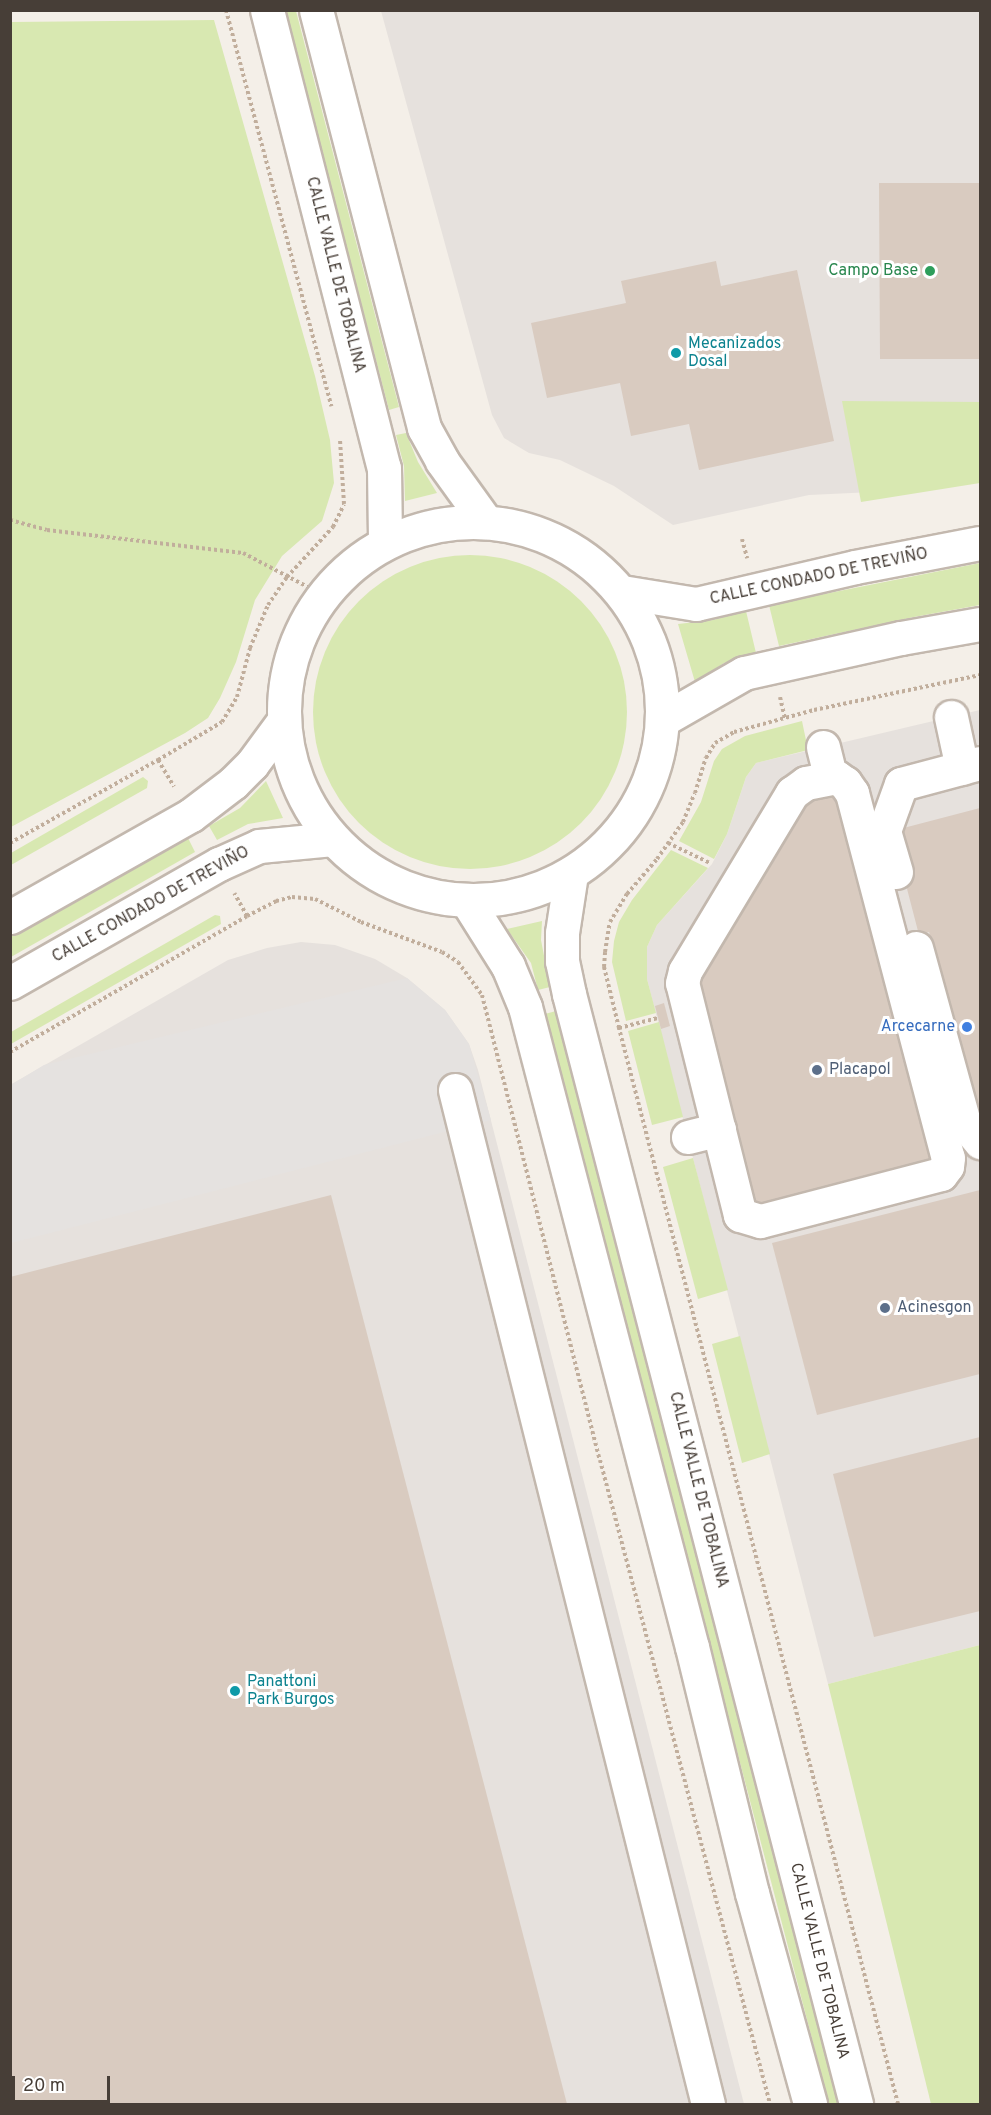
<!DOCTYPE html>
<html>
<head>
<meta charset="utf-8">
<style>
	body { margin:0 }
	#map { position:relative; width:991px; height:2115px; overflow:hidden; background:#f4efe8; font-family:Overpass,sans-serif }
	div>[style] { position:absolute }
	.industrial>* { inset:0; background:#e6e1dd }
	.green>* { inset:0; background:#d8e8b1 }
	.round { border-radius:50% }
	.parking>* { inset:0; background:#e5e2e0 }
	.building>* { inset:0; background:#d9cbc0 }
	.path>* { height:4px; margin-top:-2px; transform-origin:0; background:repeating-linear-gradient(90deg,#c1ae9c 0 3px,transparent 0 6px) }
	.roads { filter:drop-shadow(2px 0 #c3b8ae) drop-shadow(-2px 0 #c3b8ae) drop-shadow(0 2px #c3b8ae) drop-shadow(0 -2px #c3b8ae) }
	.minor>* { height:33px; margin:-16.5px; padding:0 16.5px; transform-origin:16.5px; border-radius:16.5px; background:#fff }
	.minor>.ring { margin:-16.5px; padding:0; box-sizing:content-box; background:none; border:33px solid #fff; border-radius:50% }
	.dots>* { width:16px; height:16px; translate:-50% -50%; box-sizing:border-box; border:3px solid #fff; border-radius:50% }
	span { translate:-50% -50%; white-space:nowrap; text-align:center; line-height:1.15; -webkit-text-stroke:6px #fff; paint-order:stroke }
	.leisure-label { font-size:16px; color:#27864d }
	.right { translate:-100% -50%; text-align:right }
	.street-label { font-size:16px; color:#473e37 }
	.culture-label { font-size:16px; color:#0d838f }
	.left { translate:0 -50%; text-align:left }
	.shop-label { font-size:16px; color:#366cbe }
	.service-label { font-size:16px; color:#4e5e75 }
	.frame { position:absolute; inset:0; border:12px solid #473e37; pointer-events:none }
	.scale { position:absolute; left:12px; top:2076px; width:98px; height:27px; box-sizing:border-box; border:3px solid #473e37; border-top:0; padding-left:8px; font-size:18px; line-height:21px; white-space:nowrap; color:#473e37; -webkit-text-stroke:4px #fff; paint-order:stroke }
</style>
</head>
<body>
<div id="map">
	<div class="industrial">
		<div style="clip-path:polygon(381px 11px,980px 11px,980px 480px,894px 491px,809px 495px,673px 525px,614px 486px,560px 460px,529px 453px,504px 438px,492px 415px)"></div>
		<div style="clip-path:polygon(980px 710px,980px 1645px,828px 1684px,647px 979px,647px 947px,657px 925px,712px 864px,727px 834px,746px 777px,756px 763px)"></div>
		<div style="clip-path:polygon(301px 942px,335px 945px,375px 959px,407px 978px,445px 1010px,469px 1044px,478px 1070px,744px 2104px,11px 2104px,10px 1085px,228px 960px,267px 948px)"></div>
	</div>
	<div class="green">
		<div style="clip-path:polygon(285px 11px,296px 11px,399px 407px,389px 410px)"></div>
		<div style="clip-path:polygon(214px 20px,315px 376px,330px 440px,334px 483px,322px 521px,282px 556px,255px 600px,236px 662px,220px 698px,208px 718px,185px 733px,11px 827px,11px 22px)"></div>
		<div style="clip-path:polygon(842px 401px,980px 402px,980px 483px,861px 502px)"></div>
		<div style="clip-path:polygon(406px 433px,418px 462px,437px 493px,405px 501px,404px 466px,396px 435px)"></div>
		<div class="round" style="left:313px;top:555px;width:314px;height:314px"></div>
		<div style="clip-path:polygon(980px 563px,980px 605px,914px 617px,779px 646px,769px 605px)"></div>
		<div style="clip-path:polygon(746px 611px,756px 653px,724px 663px,695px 682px,678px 624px,713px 620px)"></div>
		<div style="clip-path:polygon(802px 721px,808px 750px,756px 763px,746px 777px,727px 834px,714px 859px,679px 841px,701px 802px,714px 761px,722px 749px,745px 736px)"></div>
		<div style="clip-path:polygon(143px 777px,148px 781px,147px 788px,11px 865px,11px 853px)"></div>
		<div style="clip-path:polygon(266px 781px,283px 818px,248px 824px,217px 840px,209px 826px,240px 808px)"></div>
		<div style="clip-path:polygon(187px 836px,195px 852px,11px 957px,10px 937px)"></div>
		<div style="clip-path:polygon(671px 850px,708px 868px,657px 925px,647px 947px,647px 979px,656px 1013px,626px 1021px,612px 962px,614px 941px,619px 922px,632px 900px)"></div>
		<div style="clip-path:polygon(215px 915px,220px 916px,221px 924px,11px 1044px,11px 1032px)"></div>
		<div style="clip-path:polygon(542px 921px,541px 940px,550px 987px,538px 990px,531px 963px,507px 929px)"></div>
		<div style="clip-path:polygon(556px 1011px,738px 1714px,841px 2104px,829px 2104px,545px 1014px)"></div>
		<div style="clip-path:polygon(659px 1022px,683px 1117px,652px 1125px,628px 1031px)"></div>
		<div style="clip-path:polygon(693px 1158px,728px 1290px,698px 1299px,663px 1167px)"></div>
		<div style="clip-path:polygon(740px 1336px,770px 1454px,742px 1463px,712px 1344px)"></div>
		<div style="clip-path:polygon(980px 1645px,980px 2104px,931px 2104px,828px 1684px)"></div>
	</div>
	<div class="parking">
		<div style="clip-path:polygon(407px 978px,445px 1010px,469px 1044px,491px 1120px,11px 1243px,11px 1085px,44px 1065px)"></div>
	</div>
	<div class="building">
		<div style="clip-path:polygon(879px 183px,980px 183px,980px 359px,880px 359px)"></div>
		<div style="clip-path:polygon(716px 261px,721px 286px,797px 270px,834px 441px,699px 470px,689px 424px,631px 436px,620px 383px,547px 398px,531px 323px,626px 303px,621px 281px)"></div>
		<div style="clip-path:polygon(840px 794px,936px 1161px,756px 1208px,698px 979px,803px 800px)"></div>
		<div style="clip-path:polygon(980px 808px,980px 1123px,929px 932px,919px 935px,892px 831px)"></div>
		<div style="clip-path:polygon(664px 1003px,670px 1026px,661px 1029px,655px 1006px)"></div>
		<div style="clip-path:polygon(980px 1190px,980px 1374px,817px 1415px,772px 1243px)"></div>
		<div style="clip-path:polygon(331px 1195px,567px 2104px,10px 2104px,10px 1277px)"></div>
		<div style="clip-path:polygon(980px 1437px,980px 1611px,874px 1637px,833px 1474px)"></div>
	</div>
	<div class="path">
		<div style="left:226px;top:10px;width:410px;rotate:75.1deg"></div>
		<div style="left:10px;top:520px;width:38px;rotate:15deg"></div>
		<div style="left:47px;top:530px;width:197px;rotate:6.7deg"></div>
		<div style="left:243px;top:553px;width:90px;rotate:27.7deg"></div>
		<div style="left:742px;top:539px;width:20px;rotate:75deg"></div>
		<div style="left:780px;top:697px;width:22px;rotate:77deg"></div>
		<div style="left:158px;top:760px;width:74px;rotate:-30.7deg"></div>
		<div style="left:222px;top:722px;width:29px;rotate:-59deg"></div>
		<div style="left:237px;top:697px;width:51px;rotate:-75.1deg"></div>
		<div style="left:250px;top:648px;width:47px;rotate:-67.3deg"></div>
		<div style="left:268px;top:605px;width:34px;rotate:-56deg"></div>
		<div style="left:287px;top:577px;width:68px;rotate:-47.4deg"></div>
		<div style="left:333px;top:527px;width:25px;rotate:-64deg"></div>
		<div style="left:344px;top:504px;width:64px;rotate:-93.6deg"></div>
		<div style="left:10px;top:843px;width:170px;rotate:-29.3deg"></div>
		<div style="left:158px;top:760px;width:31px;rotate:59deg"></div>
		<div style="left:668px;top:843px;width:47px;rotate:25.5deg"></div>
		<div style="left:247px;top:916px;width:33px;rotate:-27deg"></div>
		<div style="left:276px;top:901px;width:16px;rotate:-14deg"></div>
		<div style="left:292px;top:897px;width:23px;rotate:5deg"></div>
		<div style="left:315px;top:899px;width:51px;rotate:26.6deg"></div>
		<div style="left:361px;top:922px;width:86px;rotate:20.3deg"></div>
		<div style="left:442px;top:952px;width:19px;rotate:32deg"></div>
		<div style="left:458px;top:962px;width:41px;rotate:54deg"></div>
		<div style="left:482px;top:995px;width:480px;rotate:75.8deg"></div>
		<div style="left:600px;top:1460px;width:666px;rotate:75.21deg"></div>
		<div style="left:619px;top:1028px;width:40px;rotate:-14.4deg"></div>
		<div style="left:10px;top:1052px;width:273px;rotate:-29.8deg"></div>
		<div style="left:247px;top:916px;width:26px;rotate:-119deg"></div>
		<div style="left:898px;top:2104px;width:1112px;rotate:-104.54deg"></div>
		<div style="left:619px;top:1028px;width:63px;rotate:-103.8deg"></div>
		<div style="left:604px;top:967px;width:15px;rotate:-86deg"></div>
		<div style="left:605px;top:952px;width:30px;rotate:-81deg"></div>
		<div style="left:610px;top:922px;width:33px;rotate:-59deg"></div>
		<div style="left:627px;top:894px;width:46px;rotate:-49.4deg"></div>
		<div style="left:657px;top:859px;width:45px;rotate:-54.9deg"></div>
		<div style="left:683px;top:822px;width:31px;rotate:-68deg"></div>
		<div style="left:695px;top:793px;width:37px;rotate:-73deg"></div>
		<div style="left:706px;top:758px;width:17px;rotate:-59deg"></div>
		<div style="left:715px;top:743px;width:22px;rotate:-30deg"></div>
		<div style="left:734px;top:732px;width:83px;rotate:-15.4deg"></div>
		<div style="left:814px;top:710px;width:170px;rotate:-11.9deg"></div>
	</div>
	<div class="roads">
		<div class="minor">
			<div style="left:267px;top:10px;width:473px;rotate:75.7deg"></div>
			<div style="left:384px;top:468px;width:75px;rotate:89.2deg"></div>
			<div style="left:316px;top:10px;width:432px;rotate:75.5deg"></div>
			<div style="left:424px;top:428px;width:38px;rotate:61deg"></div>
			<div style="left:442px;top:461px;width:75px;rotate:54.2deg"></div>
			<div class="ring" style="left:284px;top:522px;width:345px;height:345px"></div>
			<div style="left:622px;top:592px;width:75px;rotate:9.2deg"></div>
			<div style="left:696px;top:604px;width:163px;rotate:-13.1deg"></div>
			<div style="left:855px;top:567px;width:127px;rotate:-10.9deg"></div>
			<div style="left:951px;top:717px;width:52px;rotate:77.8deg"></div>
			<div style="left:664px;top:719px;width:92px;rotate:-29.9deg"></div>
			<div style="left:744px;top:673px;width:161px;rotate:-12.6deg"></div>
			<div style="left:901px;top:638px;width:80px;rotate:-10deg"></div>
			<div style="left:823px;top:747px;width:32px;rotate:76deg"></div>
			<div style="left:836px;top:777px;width:11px;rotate:34deg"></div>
			<div style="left:845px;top:783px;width:12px;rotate:55deg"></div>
			<div style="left:852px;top:793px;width:377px;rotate:75.3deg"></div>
			<div style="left:948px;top:1158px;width:8px;rotate:97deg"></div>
			<div style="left:947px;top:1166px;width:10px;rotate:127deg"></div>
			<div style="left:941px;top:1174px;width:187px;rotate:165.4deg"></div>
			<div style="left:760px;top:1221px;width:21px;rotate:-163deg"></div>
			<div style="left:740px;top:1215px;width:239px;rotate:-104deg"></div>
			<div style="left:682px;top:983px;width:12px;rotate:-76deg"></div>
			<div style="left:685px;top:971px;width:208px;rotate:-59deg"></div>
			<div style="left:792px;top:793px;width:17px;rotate:-36deg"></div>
			<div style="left:806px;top:783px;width:31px;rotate:-11deg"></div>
			<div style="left:896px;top:872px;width:43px;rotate:-106.3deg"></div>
			<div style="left:884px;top:831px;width:50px;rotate:-70.1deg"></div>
			<div style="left:901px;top:784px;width:82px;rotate:-14.9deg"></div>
			<div style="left:571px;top:874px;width:60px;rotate:98.7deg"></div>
			<div style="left:562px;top:933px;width:28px;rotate:90deg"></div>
			<div style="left:562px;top:961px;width:34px;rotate:78deg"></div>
			<div style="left:569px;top:994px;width:1147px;rotate:75.5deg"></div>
			<div style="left:467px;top:901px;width:77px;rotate:57.8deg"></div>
			<div style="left:508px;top:966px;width:44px;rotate:67.5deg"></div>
			<div style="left:525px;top:1007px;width:661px;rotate:75.38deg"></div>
			<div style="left:692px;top:1647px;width:253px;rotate:76.3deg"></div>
			<div style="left:752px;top:1893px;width:219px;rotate:74.6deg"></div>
			<div style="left:10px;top:917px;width:208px;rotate:-29.4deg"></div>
			<div style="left:191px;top:815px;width:53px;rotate:-37.3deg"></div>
			<div style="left:233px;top:783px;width:27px;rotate:-45deg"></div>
			<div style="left:252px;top:764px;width:52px;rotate:-53.6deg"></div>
			<div style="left:916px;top:948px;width:180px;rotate:74.6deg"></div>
			<div style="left:964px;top:1122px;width:26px;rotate:51deg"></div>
			<div style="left:10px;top:983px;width:241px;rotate:-29.7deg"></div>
			<div style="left:219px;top:864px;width:44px;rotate:-24.2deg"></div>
			<div style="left:259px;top:846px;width:74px;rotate:-5.4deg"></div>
			<div style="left:455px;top:1090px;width:1045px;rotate:75.99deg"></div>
			<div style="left:688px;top:1137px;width:32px;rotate:-14deg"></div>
		</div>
	</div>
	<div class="dots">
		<div style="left:930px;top:271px;background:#2e9e5b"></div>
		<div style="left:676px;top:353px;background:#0f9aa8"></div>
		<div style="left:967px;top:1027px;background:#3f7fe0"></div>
		<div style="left:817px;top:1070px;background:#5c6f8a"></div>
		<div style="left:885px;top:1308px;background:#5c6f8a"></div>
		<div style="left:235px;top:1691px;background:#0f9aa8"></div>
	</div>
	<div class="leisure-label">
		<span class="right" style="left:918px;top:271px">Campo Base</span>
	</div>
	<div class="street-label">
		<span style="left:335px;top:275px;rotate:76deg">CALLE VALLE DE TOBALINA</span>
		<span style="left:819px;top:577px;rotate:-12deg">CALLE CONDADO DE TREVIÑO</span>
		<span style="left:151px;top:905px;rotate:-29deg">CALLE CONDADO DE TREVIÑO</span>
		<span style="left:698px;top:1490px;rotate:76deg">CALLE VALLE DE TOBALINA</span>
		<span style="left:819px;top:1961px;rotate:76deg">CALLE VALLE DE TOBALINA</span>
	</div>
	<div class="culture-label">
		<span class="left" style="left:688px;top:353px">Mecanizados<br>Dosal</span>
		<span class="left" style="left:247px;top:1691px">Panattoni<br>Park Burgos</span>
	</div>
	<div class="shop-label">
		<span class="right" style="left:955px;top:1027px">Arcecarne</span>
	</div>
	<div class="service-label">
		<span class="left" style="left:829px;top:1070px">Placapol</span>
		<span class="left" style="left:897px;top:1308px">Acinesgon</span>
	</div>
	<div class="frame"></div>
	<div class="scale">20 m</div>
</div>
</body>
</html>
